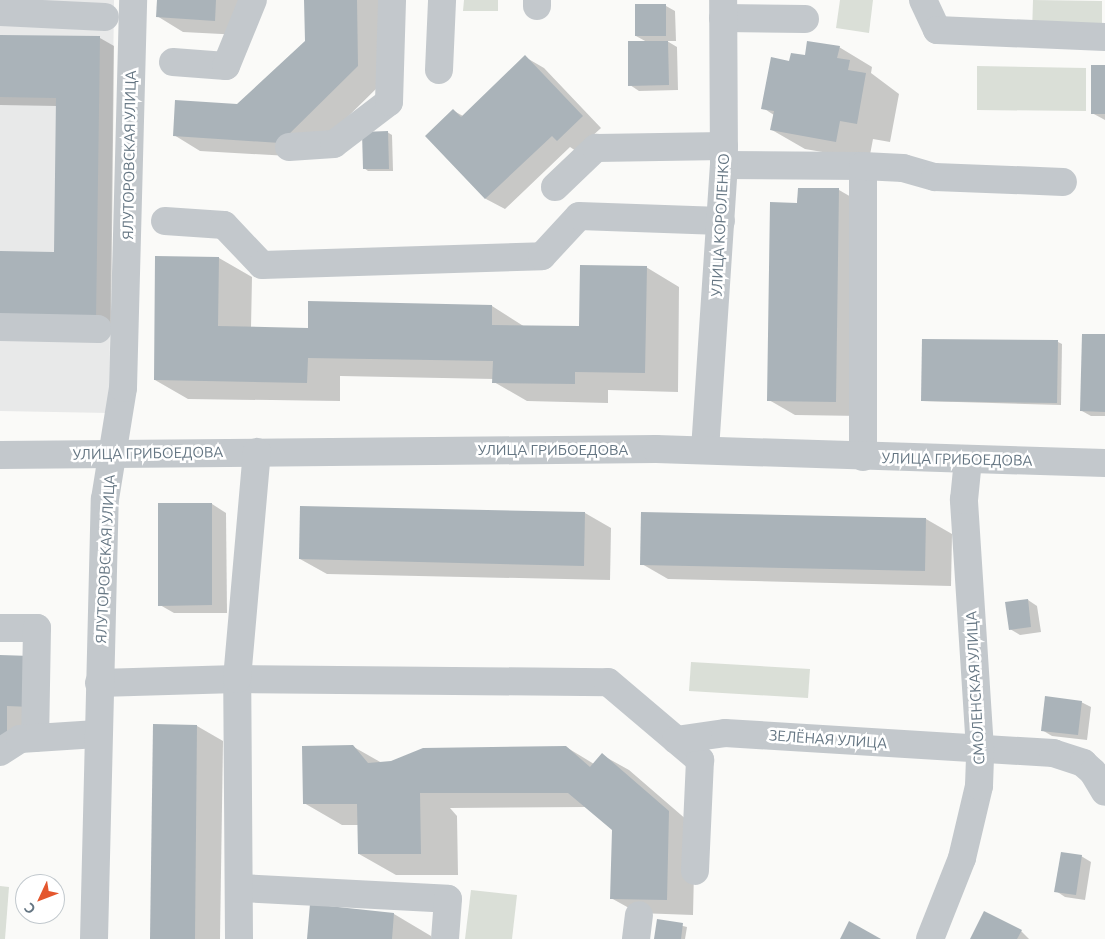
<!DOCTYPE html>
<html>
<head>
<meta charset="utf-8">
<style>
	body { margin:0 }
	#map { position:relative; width:1105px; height:939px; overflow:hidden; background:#fafaf8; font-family:Ubuntu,sans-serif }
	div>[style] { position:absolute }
	.built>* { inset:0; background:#e8e9e9 }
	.green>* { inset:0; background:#dadfd7 }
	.shadow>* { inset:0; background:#0003 }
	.building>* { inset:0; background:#aab3b9 }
	.minor>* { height:28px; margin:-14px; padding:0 14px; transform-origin:14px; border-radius:14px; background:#c3c8cc }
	span { translate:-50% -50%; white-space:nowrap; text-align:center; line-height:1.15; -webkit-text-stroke:5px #fff; paint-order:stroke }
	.street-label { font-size:15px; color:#657683 }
	.north { position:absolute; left:15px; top:874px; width:50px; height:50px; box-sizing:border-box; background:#fff; border:1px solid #c1c8cd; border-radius:50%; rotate:227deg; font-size:14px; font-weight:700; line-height:20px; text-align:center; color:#657683 }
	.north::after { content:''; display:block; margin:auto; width:18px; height:22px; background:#e4572e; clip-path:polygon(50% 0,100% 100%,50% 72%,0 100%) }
</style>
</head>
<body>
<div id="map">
	<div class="built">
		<div style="clip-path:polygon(0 0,114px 0,109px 413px,0 411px)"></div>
	</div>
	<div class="green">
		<div style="clip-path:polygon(464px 0,498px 0,498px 11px,463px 11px)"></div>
		<div style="clip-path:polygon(840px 0,873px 0,869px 33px,836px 28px)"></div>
		<div style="clip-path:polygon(1033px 0,1102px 1px,1102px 34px,1032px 33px)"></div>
		<div style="clip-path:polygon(977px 66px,1086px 68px,1086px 111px,977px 110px)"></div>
		<div style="clip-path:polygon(691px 662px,810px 669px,808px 698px,689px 691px)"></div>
		<div style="clip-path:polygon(0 886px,9px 887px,5px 939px,0 939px)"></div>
		<div style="clip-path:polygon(471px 890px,517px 895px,512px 939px,465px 939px)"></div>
	</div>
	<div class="shadow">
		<div style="clip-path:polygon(158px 0,243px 0,241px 35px,183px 32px,157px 16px)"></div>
		<div style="clip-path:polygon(305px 0,381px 0,384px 81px,307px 157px,200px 151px,174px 135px,238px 105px,306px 42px)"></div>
		<div style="clip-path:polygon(666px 6px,675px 11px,676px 41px,667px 41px,677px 47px,678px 90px,639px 91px,630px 85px,647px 42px,636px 36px)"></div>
		<div style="clip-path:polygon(0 36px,100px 38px,114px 46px,111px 328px,0 253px,55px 253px,57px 106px,0 105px)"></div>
		<div style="clip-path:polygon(839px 47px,872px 67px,871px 73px,899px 94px,890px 142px,873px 139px,869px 160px,805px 149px,772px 130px,774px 115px,763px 108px,790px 62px)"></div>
		<div style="clip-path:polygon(525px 57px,544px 68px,601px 128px,576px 151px,570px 147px,505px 209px,486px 199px,427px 136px,454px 111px,463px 116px)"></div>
		<div style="clip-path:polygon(1105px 66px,1105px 120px,1092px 113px)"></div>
		<div style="clip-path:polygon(387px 132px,392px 135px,393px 171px,368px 171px,364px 168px)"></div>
		<div style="clip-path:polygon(799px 189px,839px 190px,865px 205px,862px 416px,795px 415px,769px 400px)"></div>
		<div style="clip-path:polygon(156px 257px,219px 258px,252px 277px,251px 328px,309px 329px,492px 306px,525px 327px,581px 328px,646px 267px,679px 287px,678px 392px,608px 390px,608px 403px,527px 401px,494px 382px,494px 379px,340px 376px,340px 401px,188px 399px,155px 380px)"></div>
		<div style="clip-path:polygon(1105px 336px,1105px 416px,1091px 416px,1082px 411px)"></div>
		<div style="clip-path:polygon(1058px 342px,1062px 344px,1061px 405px,923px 401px)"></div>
		<div style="clip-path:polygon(212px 504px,226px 513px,227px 613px,174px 613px,160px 605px)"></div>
		<div style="clip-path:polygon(302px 507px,585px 513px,611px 528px,610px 580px,327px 574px,300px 559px)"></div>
		<div style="clip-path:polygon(926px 519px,952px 534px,951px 586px,668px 579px,642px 564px)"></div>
		<div style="clip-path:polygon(1028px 600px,1037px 606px,1041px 632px,1020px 635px,1010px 629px)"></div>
		<div style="clip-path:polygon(0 657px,49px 668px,49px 717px,26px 716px,25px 751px,0 746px)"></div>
		<div style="clip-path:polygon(1081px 702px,1091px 707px,1087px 740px,1052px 736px,1042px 730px)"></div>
		<div style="clip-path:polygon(197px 726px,223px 741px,220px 939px,151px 939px)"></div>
		<div style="clip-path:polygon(352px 746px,382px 763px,566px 747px,594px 764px,602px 755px,629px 770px,695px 827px,693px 915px,638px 913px,611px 898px,613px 830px,587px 807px,450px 808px,457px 816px,458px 875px,396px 875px,359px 854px,359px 825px,342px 825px,304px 803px)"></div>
		<div style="clip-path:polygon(1081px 856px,1091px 862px,1085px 900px,1065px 897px,1056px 891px)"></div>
		<div style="clip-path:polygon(394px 914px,431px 936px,431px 939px,308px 939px)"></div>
		<div style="clip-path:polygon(658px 920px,687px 927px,685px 939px,655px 939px)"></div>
		<div style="clip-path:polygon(1021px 931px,1029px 939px,971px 939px)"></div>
	</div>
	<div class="building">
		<div style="clip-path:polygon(157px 0,216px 0,215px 21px,156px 17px)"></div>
		<div style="clip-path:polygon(304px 0,357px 0,358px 66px,280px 143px,173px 136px,175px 100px,237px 104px,305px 41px)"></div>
		<div style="clip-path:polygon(635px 4px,666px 4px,666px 36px,635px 36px)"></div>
		<div style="clip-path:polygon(0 35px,100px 36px,96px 320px,0 319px,0 251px,54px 252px,56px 98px,0 97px)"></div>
		<div style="clip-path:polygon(628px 41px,668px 41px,669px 85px,628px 86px)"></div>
		<div style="clip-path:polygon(807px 41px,840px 46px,837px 58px,850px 60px,848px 70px,866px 73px,857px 124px,840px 121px,836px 142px,770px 130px,774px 111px,761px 109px,771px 57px,789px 61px,791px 53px,805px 55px)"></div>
		<div style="clip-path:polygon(525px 55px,583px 116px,557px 141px,552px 136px,485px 199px,425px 136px,453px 109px,461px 117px)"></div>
		<div style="clip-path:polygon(1091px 65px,1105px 65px,1105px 114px,1091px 114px)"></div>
		<div style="clip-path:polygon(388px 131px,389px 169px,363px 169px,362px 132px)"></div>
		<div style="clip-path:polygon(798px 188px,839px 188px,836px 402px,767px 401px,770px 202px,797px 203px)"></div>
		<div style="clip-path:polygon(155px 256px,219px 257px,218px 326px,308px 328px,308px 301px,492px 305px,492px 325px,579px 326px,580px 265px,647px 266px,645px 373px,575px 372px,575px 384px,492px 383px,493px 361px,308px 358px,307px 383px,154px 380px)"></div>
		<div style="clip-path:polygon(1082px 334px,1105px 334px,1105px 412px,1080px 411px)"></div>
		<div style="clip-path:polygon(922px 339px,1058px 340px,1057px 403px,921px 401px)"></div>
		<div style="clip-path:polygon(158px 503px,212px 503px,212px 605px,158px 606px)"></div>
		<div style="clip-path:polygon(300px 506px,585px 512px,584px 566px,299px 559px)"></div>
		<div style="clip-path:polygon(641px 512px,926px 518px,925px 571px,640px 565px)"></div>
		<div style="clip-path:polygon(1028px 599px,1031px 627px,1009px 630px,1005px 602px)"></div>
		<div style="clip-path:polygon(0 655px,31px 656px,31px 707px,7px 706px,7px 741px,0 741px)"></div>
		<div style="clip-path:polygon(1045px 696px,1082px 701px,1078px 735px,1041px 731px)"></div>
		<div style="clip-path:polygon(153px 724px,197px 725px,195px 939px,150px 939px)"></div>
		<div style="clip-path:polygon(353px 745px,368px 763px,391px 761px,423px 748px,566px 746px,590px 767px,602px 753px,669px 811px,667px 900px,610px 899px,612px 830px,568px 793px,420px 793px,421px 854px,358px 854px,357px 804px,303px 804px,302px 746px)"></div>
		<div style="clip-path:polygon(1061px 852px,1082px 855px,1076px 895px,1054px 892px)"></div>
		<div style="clip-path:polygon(310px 904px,394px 913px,392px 939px,307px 939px)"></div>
		<div style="clip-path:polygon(984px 911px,1022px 930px,1017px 939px,970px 939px)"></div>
		<div style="clip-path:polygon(657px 919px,683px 923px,681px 939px,654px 939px)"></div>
		<div style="clip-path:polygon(849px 921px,881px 939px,840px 939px)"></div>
	</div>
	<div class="minor">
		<div style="left:537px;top:0;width:6px;rotate:90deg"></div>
		<div style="left:923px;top:0;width:33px;rotate:65deg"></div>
		<div style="left:937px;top:30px;width:168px;rotate:2.4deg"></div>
		<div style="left:0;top:12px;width:105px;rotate:2.7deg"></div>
		<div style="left:723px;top:18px;width:82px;rotate:0.7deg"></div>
		<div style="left:173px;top:62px;width:53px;rotate:4.3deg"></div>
		<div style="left:226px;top:66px;width:71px;rotate:-67.8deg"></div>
		<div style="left:439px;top:70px;width:70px;rotate:-87.5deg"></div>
		<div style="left:289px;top:147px;width:45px;rotate:-3.8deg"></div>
		<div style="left:334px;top:144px;width:69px;rotate:-37.4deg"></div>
		<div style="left:389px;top:102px;width:102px;rotate:-88.3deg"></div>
		<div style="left:724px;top:165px;width:139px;rotate:0.4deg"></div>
		<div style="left:863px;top:166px;width:291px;rotate:90deg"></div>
		<div style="left:863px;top:166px;width:40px;rotate:2.9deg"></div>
		<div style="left:903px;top:168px;width:33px;rotate:16deg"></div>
		<div style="left:935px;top:177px;width:128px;rotate:2.2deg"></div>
		<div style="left:555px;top:187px;width:57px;rotate:-43.6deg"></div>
		<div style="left:596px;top:148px;width:128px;rotate:-0.9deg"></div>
		<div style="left:165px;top:221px;width:59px;rotate:3.9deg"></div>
		<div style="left:224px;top:225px;width:55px;rotate:46.5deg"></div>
		<div style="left:262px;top:265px;width:280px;rotate:-1.8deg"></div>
		<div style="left:542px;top:256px;width:54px;rotate:-47.2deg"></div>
		<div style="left:579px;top:216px;width:142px;rotate:2deg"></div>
		<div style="left:0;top:327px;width:98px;rotate:1.2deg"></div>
		<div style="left:705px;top:450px;width:286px;rotate:-86.2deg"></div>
		<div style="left:724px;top:165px;width:165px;rotate:-90.3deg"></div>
		<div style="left:0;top:455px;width:656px;rotate:-0.52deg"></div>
		<div style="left:656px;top:449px;width:449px;rotate:1.8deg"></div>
		<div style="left:0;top:628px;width:37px"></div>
		<div style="left:37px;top:628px;width:110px;rotate:91deg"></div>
		<div style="left:99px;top:683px;width:138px;rotate:-1.7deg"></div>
		<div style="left:237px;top:679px;width:371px;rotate:0.5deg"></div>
		<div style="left:608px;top:682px;width:121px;rotate:40.3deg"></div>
		<div style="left:700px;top:760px;width:111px;rotate:92.6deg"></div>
		<div style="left:676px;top:740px;width:49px;rotate:-8.1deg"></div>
		<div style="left:725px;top:733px;width:329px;rotate:3.5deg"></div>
		<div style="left:1053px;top:753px;width:32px;rotate:18deg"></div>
		<div style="left:1083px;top:763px;width:13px;rotate:42deg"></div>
		<div style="left:1093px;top:772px;width:23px;rotate:59deg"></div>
		<div style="left:0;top:752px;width:24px;rotate:-33deg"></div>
		<div style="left:20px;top:739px;width:77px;rotate:-3.7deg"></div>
		<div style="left:241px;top:888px;width:207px;rotate:3deg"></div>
		<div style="left:448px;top:899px;width:40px;rotate:94.3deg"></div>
		<div style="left:94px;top:939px;width:440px;rotate:-88.6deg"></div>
		<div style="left:105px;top:499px;width:112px;rotate:-80.8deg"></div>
		<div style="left:123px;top:388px;width:388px;rotate:-88.5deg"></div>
		<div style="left:239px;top:939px;width:260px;rotate:-90.4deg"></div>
		<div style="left:237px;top:679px;width:228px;rotate:-85deg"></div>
		<div style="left:636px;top:939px;width:24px;rotate:-83deg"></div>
		<div style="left:930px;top:939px;width:87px;rotate:-68.4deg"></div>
		<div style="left:962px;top:858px;width:74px;rotate:-76.7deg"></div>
		<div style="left:979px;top:786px;width:37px;rotate:-88deg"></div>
		<div style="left:980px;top:749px;width:250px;rotate:-93.7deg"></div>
		<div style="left:964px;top:500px;width:40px;rotate:-84.3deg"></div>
	</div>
	<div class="street-label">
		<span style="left:129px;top:155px;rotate:-89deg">ЯЛУТОРОВСКАЯ УЛИЦА</span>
		<span style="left:720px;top:225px;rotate:-87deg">УЛИЦА КОРОЛЕНКО</span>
		<span style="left:553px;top:450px">УЛИЦА ГРИБОЕДОВА</span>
		<span style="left:148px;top:453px;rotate:-1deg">УЛИЦА ГРИБОЕДОВА</span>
		<span style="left:957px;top:459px;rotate:1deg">УЛИЦА ГРИБОЕДОВА</span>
		<span style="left:105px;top:559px;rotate:-87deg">ЯЛУТОРОВСКАЯ УЛИЦА</span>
		<span style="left:975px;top:688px;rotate:-93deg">СМОЛЕНСКАЯ УЛИЦА</span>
		<span style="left:828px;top:739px;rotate:4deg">ЗЕЛЁНАЯ УЛИЦА</span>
	</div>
	<div class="north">С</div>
</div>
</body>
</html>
